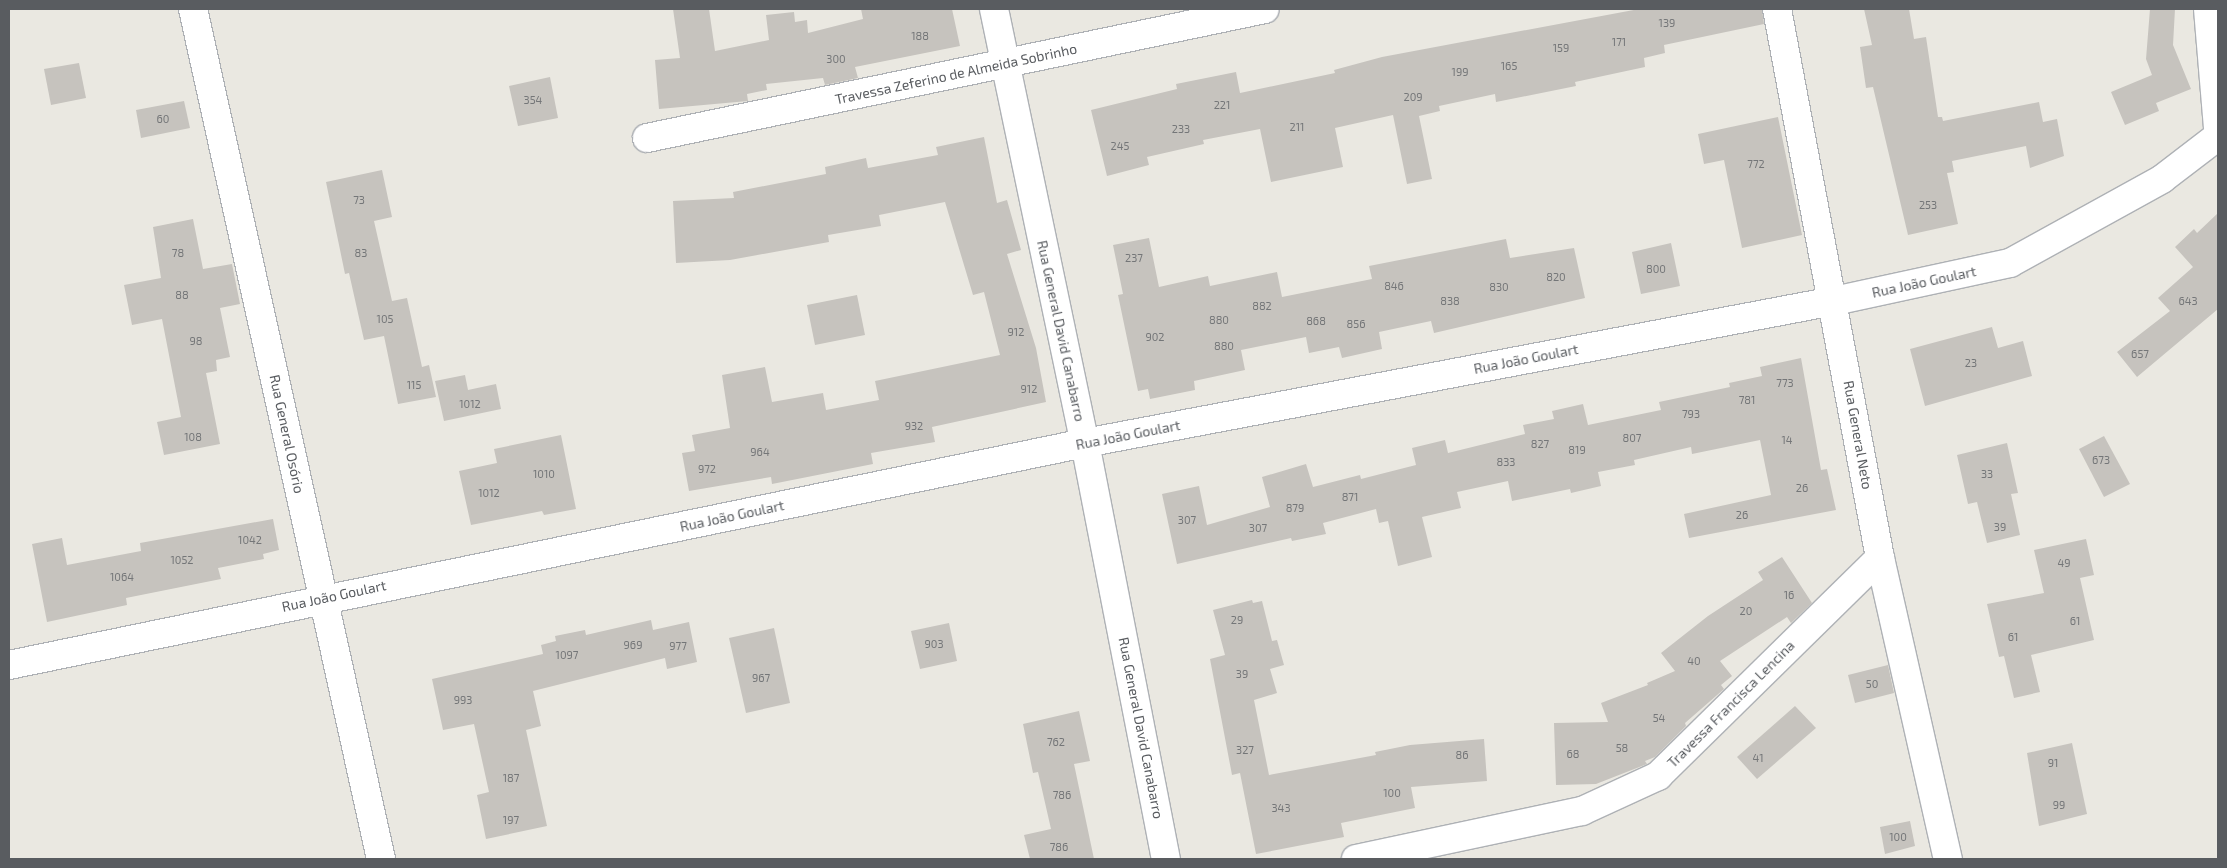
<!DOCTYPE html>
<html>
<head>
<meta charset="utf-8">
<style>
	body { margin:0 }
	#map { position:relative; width:2227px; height:868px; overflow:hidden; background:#eae8e1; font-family:"Exo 2",sans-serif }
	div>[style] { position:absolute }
	.building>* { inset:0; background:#c6c3be }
	.roads { filter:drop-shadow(1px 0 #aeb1b5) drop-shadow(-1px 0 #aeb1b5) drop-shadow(0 1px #aeb1b5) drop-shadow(0 -1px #aeb1b5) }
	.minor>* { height:28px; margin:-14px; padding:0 14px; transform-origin:14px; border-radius:14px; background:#fff }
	span { translate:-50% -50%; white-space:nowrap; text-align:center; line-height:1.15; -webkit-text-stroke:4.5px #fff; paint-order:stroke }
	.number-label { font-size:11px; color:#747678 }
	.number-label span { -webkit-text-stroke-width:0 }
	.street-label { font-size:14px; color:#595c60 }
	.frame { position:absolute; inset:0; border:10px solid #595c60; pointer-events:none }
</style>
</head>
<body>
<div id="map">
	<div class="building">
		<div style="clip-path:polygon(673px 9px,709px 9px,715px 51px,769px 40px,766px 15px,794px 12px,795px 22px,807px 20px,808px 33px,863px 19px,861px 9px,952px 9px,960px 46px,855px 67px,858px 78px,825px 85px,823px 78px,766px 84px,767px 90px,747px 94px,748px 101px,659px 109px,655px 60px,680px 58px)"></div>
		<div style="clip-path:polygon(1639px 9px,1762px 9px,1764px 24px,1664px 45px,1665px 53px,1644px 58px,1645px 67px,1575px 82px,1576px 86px,1496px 102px,1495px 94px,1439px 106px,1440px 111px,1419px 116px,1432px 179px,1407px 184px,1393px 115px,1335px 128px,1343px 167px,1271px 182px,1260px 129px,1203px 140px,1204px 144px,1147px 157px,1149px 165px,1107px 176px,1091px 110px,1177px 89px,1176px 84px,1236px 72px,1240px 93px,1335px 73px,1334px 70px,1382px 57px)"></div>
		<div style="clip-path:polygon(1864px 9px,1909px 9px,1914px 39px,1926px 37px,1938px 117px,1942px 117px,1943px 121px,2039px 102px,2043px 122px,2057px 119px,2064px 156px,2030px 168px,2026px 146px,1952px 161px,1954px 172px,1947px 173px,1958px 224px,1908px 235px,1873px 87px,1866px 88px,1860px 47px,1872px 45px)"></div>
		<div style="clip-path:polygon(2150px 9px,2175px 9px,2173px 45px,2191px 89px,2156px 103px,2159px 111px,2125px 125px,2111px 92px,2152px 75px,2146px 59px)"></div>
		<div style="clip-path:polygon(79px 63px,86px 98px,51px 105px,44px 69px)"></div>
		<div style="clip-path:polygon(550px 77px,558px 118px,518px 126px,509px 86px)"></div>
		<div style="clip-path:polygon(184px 101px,190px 128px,141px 138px,136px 110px)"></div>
		<div style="clip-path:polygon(1778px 117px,1802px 235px,1742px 248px,1724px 160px,1704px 164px,1698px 134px)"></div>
		<div style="clip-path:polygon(984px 137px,997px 203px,1007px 200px,1021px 250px,1007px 254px,1036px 348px,1046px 402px,932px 427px,935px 442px,871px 453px,873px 464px,772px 484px,771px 477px,689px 491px,682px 453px,695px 451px,692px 435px,730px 428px,722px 375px,765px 367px,772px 402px,823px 393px,826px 410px,879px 400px,875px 381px,1000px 355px,984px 292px,973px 295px,945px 202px,879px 215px,881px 226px,828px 235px,829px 242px,730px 260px,676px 263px,673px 201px,734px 198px,733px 192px,826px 174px,825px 167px,866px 158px,868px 168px,938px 155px,936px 147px)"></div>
		<div style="clip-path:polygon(382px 170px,392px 217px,374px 221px,392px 301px,407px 298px,422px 367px,429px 365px,436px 397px,398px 404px,384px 336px,364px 340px,349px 273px,345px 274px,326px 182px)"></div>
		<div style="clip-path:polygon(2218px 213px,2218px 309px,2137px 377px,2117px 352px,2170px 311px,2158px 298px,2193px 267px,2175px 247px,2194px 229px,2197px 233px)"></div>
		<div style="clip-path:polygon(193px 219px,203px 269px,232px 264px,240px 304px,220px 308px,230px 357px,216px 360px,217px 371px,206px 373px,220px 444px,164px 455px,157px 422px,181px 417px,162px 319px,132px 325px,124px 285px,161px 278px,153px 227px)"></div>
		<div style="clip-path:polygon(1149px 238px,1159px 287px,1208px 276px,1210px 286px,1277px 272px,1282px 297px,1372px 279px,1369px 266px,1506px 239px,1510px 258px,1574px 248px,1585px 298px,1434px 333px,1431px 321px,1379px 332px,1382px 349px,1342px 358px,1339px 347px,1309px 353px,1306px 337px,1241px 350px,1245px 370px,1194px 381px,1195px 390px,1150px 399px,1148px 389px,1138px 391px,1118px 295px,1123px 294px,1113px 245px)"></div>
		<div style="clip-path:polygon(1671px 243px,1680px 286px,1641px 294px,1632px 252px)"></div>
		<div style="clip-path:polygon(857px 295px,865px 335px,815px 345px,807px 305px)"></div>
		<div style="clip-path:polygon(1992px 327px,1998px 348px,2023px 341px,2032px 376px,1925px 406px,1910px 349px)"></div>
		<div style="clip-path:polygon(1801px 358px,1821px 470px,1827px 469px,1836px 510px,1689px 538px,1684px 514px,1771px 495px,1760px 440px,1692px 454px,1691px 447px,1634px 460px,1635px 465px,1598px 472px,1601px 486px,1571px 493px,1570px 489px,1512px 501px,1508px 481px,1457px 492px,1461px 508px,1422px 517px,1432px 557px,1398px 566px,1388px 521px,1379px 523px,1376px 509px,1323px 523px,1326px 534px,1292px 541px,1291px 538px,1177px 564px,1162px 494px,1199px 486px,1207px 525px,1270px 507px,1262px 477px,1306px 464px,1313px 487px,1360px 475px,1361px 479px,1416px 465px,1412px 448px,1445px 440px,1448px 453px,1525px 434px,1523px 425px,1554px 419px,1552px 411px,1583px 404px,1588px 425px,1661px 410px,1659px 402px,1730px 387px,1729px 383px,1762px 376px,1760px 367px)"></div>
		<div style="clip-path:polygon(465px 375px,468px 390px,496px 384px,501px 409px,444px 421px,435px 381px)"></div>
		<div style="clip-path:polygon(561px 435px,576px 509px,544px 515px,542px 511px,471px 525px,459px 471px,497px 463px,494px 449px)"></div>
		<div style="clip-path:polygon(2104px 436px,2130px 484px,2104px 497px,2079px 449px)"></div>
		<div style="clip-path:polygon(2007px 443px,2018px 493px,2011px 494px,2020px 535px,1987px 543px,1977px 502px,1968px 504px,1957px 455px)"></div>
		<div style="clip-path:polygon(273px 519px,279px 550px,263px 554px,264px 559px,218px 568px,221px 579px,126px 598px,127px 605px,47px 622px,32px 544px,62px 538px,67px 565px,141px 551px,140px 543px)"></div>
		<div style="clip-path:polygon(2086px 539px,2094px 575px,2080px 578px,2094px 640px,2031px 655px,2040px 692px,2014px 698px,2004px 656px,1999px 657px,1987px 604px,2044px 593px,2034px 550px)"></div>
		<div style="clip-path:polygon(1782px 557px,1812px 603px,1791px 623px,1787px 617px,1720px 661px,1732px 676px,1721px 685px,1724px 689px,1685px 723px,1686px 726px,1655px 757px,1645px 761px,1647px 764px,1596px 784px,1556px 785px,1554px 723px,1608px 722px,1601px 703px,1648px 685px,1647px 683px,1675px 671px,1661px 653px,1708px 616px,1763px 580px,1758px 572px)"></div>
		<div style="clip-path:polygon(1252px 600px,1253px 603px,1262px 601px,1272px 641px,1277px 640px,1284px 665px,1270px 669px,1277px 693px,1254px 700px,1269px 775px,1376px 755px,1375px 752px,1410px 745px,1484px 739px,1487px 781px,1411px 787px,1415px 808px,1341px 823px,1344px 837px,1256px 854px,1240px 773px,1232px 775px,1210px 659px,1225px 655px,1213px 610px)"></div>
		<div style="clip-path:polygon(651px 620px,653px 630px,689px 622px,697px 662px,667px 669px,665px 658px,533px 691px,541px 726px,526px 730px,547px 826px,486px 839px,477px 795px,489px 792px,474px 724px,443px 730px,432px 679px,543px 654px,541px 645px,556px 641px,555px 636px,585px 630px,586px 635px)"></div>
		<div style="clip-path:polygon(949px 623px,957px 661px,920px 669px,911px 631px)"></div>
		<div style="clip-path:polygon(774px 628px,790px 703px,746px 713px,729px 638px)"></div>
		<div style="clip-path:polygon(1888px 665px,1894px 693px,1855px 703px,1848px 675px)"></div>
		<div style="clip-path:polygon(1795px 706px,1816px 728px,1757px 779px,1737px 757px)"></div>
		<div style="clip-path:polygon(1079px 711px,1090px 761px,1074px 764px,1094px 859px,1030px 859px,1024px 835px,1051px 829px,1038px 772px,1033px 773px,1023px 724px)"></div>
		<div style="clip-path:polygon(2072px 743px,2087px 814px,2039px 826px,2027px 753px)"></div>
		<div style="clip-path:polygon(1910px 821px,1915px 846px,1885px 854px,1880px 827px)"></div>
	</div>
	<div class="roads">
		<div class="minor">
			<div style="left:193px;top:9px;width:871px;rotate:77.53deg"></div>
			<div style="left:994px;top:9px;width:443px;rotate:78.2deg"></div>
			<div style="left:1085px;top:443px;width:424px;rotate:79deg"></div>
			<div style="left:1777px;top:9px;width:559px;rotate:79.37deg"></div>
			<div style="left:1880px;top:558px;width:309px;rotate:77.3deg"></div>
			<div style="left:2208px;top:9px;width:119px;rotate:85.2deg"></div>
			<div style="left:647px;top:138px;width:631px;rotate:-11.79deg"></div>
			<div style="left:9px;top:665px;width:1099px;rotate:-11.66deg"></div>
			<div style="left:1085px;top:443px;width:762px;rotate:-10.74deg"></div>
			<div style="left:1834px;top:301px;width:180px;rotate:-12.2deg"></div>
			<div style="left:2010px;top:263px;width:174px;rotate:-28.9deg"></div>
			<div style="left:2162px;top:179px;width:71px;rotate:-37.5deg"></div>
			<div style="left:1356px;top:859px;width:231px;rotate:-12deg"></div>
			<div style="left:1582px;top:811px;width:84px;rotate:-24.7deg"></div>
			<div style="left:1658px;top:776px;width:311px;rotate:-44.5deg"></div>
		</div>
	</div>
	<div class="number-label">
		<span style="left:1667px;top:23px">139</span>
		<span style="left:920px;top:36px">188</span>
		<span style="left:1619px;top:42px">171</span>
		<span style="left:1561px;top:48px">159</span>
		<span style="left:836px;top:59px">300</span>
		<span style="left:1509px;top:66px">165</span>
		<span style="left:1460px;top:72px">199</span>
		<span style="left:1413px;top:97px">209</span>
		<span style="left:533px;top:100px">354</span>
		<span style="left:1222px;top:105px">221</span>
		<span style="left:163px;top:119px">60</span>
		<span style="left:1297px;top:127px">211</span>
		<span style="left:1181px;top:129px">233</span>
		<span style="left:1120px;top:146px">245</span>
		<span style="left:1756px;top:164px">772</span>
		<span style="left:359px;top:200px">73</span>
		<span style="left:1928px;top:205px">253</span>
		<span style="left:178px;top:253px">78</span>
		<span style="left:361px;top:253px">83</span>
		<span style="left:1134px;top:258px">237</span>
		<span style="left:1656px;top:269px">800</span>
		<span style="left:1556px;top:277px">820</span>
		<span style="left:1394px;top:286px">846</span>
		<span style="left:1499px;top:287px">830</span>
		<span style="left:182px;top:295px">88</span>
		<span style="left:1450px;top:301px">838</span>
		<span style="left:2188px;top:301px">643</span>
		<span style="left:1262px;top:306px">882</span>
		<span style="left:385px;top:319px">105</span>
		<span style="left:1219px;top:320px">880</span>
		<span style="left:1316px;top:321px">868</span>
		<span style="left:1356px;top:324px">856</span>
		<span style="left:1016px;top:332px">912</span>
		<span style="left:1155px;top:337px">902</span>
		<span style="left:196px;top:341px">98</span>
		<span style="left:1224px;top:346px">880</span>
		<span style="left:2140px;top:354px">657</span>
		<span style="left:1971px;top:363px">23</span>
		<span style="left:1785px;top:383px">773</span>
		<span style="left:414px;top:385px">115</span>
		<span style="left:1029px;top:389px">912</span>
		<span style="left:1747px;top:400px">781</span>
		<span style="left:470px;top:404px">1012</span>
		<span style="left:1691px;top:414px">793</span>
		<span style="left:914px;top:426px">932</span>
		<span style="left:193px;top:437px">108</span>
		<span style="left:1632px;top:438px">807</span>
		<span style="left:1787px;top:440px">14</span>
		<span style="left:1540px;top:444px">827</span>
		<span style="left:1577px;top:450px">819</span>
		<span style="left:760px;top:452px">964</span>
		<span style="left:2101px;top:460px">673</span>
		<span style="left:1506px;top:462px">833</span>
		<span style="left:707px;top:469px">972</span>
		<span style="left:544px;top:474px">1010</span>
		<span style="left:1987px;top:474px">33</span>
		<span style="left:1802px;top:488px">26</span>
		<span style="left:489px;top:493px">1012</span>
		<span style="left:1350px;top:497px">871</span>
		<span style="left:1295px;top:508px">879</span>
		<span style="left:1742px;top:515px">26</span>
		<span style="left:1187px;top:520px">307</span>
		<span style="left:2000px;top:527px">39</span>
		<span style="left:1258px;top:528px">307</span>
		<span style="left:250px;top:540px">1042</span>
		<span style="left:182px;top:560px">1052</span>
		<span style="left:2064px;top:563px">49</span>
		<span style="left:122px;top:577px">1064</span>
		<span style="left:1789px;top:595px">16</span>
		<span style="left:1746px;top:611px">20</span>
		<span style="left:1237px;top:620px">29</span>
		<span style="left:2075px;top:621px">61</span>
		<span style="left:2013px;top:637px">61</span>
		<span style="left:934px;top:644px">903</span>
		<span style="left:633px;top:645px">969</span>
		<span style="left:678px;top:646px">977</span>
		<span style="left:567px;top:655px">1097</span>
		<span style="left:1694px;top:661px">40</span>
		<span style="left:1242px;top:674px">39</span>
		<span style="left:761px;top:678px">967</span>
		<span style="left:1872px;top:684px">50</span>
		<span style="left:463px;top:700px">993</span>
		<span style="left:1659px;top:718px">54</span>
		<span style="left:1056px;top:742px">762</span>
		<span style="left:1622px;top:748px">58</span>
		<span style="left:1245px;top:750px">327</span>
		<span style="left:1573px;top:754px">68</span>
		<span style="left:1462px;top:755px">86</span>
		<span style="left:1758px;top:758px">41</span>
		<span style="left:2053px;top:763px">91</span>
		<span style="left:511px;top:778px">187</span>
		<span style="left:1392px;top:793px">100</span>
		<span style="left:1062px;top:795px">786</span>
		<span style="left:2059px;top:805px">99</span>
		<span style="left:1281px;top:808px">343</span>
		<span style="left:511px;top:820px">197</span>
		<span style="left:1898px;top:837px">100</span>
		<span style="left:1059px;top:847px">786</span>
	</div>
	<div class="street-label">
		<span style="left:956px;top:74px;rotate:-12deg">Travessa Zeferino de Almeida Sobrinho</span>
		<span style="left:1924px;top:282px;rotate:-12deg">Rua João Goulart</span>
		<span style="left:1061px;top:331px;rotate:78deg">Rua General David Canabarro</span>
		<span style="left:1526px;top:359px;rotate:-11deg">Rua João Goulart</span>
		<span style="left:287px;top:434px;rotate:78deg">Rua General Osório</span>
		<span style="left:1128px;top:435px;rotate:-11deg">Rua João Goulart</span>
		<span style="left:1858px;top:435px;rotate:80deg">Rua General Neto</span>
		<span style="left:732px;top:516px;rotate:-12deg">Rua João Goulart</span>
		<span style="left:334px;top:596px;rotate:-12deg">Rua João Goulart</span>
		<span style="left:1731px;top:704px;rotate:-45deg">Travessa Francisca Lencina</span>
		<span style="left:1141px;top:728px;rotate:79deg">Rua General David Canabarro</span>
	</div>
	<div class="frame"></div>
</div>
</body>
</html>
